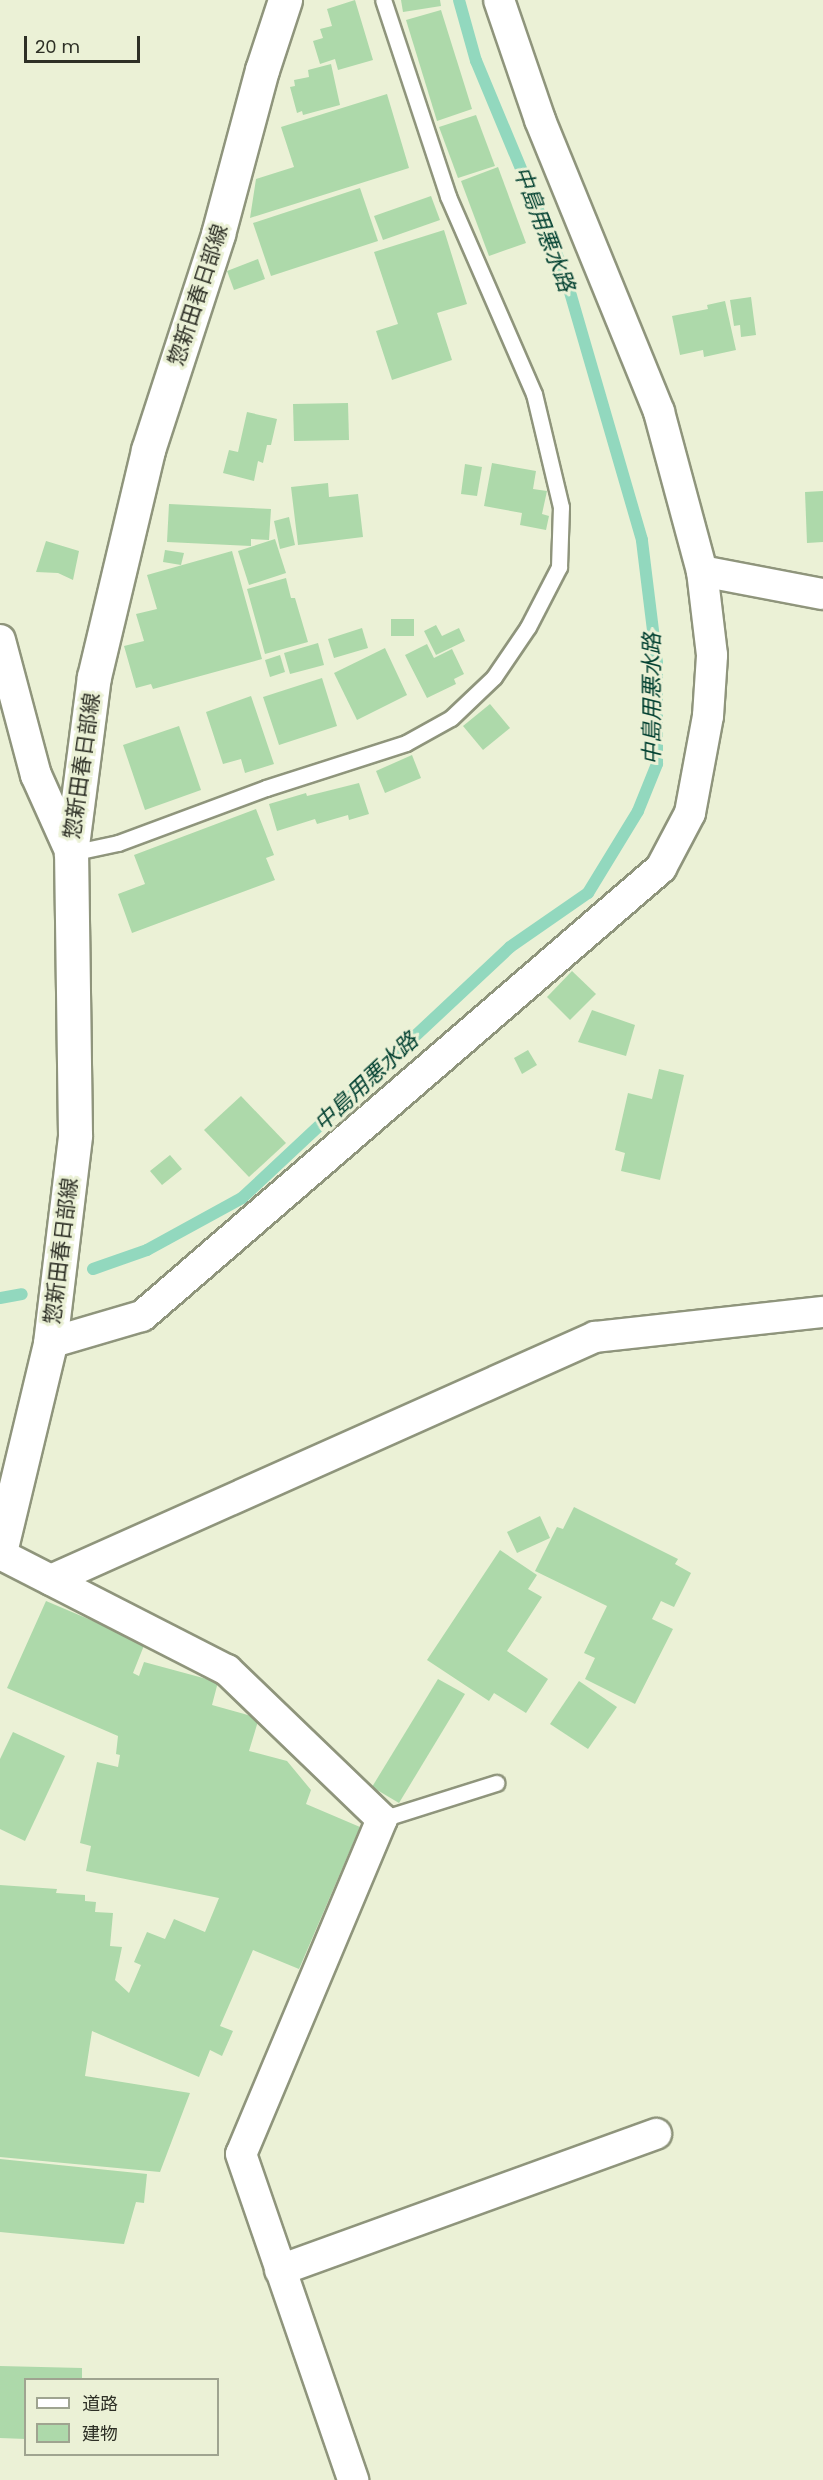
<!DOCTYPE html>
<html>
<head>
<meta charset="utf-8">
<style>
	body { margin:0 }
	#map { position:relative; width:823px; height:2480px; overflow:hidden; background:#ebf1d6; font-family:Poppins,"Noto Sans JP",sans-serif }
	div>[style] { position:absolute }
	.stream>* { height:12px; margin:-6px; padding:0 6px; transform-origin:6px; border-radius:6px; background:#92d8be }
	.building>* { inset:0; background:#add9aa }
	.roads { filter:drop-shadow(2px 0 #8f957c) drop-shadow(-2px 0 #8f957c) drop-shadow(0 2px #8f957c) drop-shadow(0 -2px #8f957c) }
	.lane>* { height:15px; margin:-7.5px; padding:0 7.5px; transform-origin:7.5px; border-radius:7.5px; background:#fff }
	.street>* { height:30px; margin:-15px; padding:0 15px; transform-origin:15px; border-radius:15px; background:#fff }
	.secondary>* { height:33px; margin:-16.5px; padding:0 16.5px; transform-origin:16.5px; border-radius:16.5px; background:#fff }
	span { translate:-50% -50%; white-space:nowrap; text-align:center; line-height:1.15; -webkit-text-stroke:6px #ebf1d6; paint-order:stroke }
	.street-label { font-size:21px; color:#2e3026 }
	.water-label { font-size:22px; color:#014030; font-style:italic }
	.legend { position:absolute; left:24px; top:2378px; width:195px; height:78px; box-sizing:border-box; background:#ebf1d6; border:2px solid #9fa490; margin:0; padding:8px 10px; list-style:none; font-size:18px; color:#2e3026 }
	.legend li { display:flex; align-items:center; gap:12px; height:30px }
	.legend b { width:30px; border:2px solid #9fa490 }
	.scale { position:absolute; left:24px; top:36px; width:116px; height:27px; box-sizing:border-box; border:3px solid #2e3026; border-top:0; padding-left:8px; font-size:18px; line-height:21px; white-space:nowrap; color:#2e3026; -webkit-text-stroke:4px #ebf1d6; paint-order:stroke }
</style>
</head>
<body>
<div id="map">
	<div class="stream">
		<div style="left:93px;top:1269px;width:57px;rotate:-19.4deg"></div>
		<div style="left:147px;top:1250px;width:108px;rotate:-28.7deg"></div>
		<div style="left:242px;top:1198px;width:367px;rotate:-43.1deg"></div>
		<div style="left:510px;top:947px;width:95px;rotate:-34.7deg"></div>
		<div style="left:588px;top:893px;width:96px;rotate:-58.6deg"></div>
		<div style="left:638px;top:811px;width:51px;rotate:-68deg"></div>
		<div style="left:657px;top:764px;width:101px;rotate:-90deg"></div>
		<div style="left:657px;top:663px;width:124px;rotate:-97deg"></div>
		<div style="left:642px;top:540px;width:279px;rotate:-106.2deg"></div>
		<div style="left:564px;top:272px;width:229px;rotate:-112.6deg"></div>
		<div style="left:476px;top:61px;width:63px;rotate:-105.6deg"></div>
		<div style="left:0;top:1298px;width:22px;rotate:-10deg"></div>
	</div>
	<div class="building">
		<div style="clip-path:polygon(355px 0,373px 60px,338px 70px,335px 59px,320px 64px,313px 41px,323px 38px,320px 29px,332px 26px,327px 9px)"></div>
		<div style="clip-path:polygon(401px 0,440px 0,441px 6px,403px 12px)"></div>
		<div style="clip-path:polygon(441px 10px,472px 109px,437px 121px,406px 20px)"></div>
		<div style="clip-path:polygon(331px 64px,340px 105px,303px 115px,302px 111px,297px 113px,290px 87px,295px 86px,294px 80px,309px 77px,308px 70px)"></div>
		<div style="clip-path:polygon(387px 94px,409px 168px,250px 218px,256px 179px,294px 167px,281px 127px)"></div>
		<div style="clip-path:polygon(476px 115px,495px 166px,458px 178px,439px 127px)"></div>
		<div style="clip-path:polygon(498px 167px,526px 243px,489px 256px,461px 181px)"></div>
		<div style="clip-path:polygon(360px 188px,378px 241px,271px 276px,253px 223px)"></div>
		<div style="clip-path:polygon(431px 196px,440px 220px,383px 240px,374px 216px)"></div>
		<div style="clip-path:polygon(444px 230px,467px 304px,437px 313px,452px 360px,392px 380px,376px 331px,398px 324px,374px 252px)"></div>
		<div style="clip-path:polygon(258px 259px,265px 279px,234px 290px,227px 271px)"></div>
		<div style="clip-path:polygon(751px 297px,756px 335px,741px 337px,740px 325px,734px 326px,730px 300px)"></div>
		<div style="clip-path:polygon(725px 301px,736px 350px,704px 357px,703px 350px,680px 355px,672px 316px,708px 309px,707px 305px)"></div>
		<div style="clip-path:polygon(348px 403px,349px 440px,294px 441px,293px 404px)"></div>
		<div style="clip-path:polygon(247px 412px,277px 419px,271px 445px,267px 445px,263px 463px,258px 461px,254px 481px,223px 473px,229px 450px,238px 452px)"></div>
		<div style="clip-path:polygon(492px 463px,536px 471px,533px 489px,547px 491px,542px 514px,549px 516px,546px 530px,520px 525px,522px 513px,484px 506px)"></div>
		<div style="clip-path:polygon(465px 464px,482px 467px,477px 496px,461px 494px)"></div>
		<div style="clip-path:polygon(328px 483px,329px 497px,358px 494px,363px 537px,298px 545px,291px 487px)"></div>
		<div style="clip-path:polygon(823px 491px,823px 542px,807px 543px,805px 492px)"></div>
		<div style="clip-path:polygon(169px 504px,271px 509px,269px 540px,251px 539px,251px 546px,167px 542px)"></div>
		<div style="clip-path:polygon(289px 517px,295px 545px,280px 549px,274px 521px)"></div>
		<div style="clip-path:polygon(275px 539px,286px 573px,249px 585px,238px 551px)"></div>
		<div style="clip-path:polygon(46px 541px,79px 551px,73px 580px,58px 573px,36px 572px)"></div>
		<div style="clip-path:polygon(165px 550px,184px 553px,181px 565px,163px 562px)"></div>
		<div style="clip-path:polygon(232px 551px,262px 659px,153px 689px,151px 684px,136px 688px,124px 646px,144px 641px,136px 614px,157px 609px,147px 575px)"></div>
		<div style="clip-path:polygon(286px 578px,291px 598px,295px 598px,308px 642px,265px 654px,247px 589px)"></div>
		<div style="clip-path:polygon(391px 619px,414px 619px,414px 636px,391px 636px)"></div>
		<div style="clip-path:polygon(436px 625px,442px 636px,459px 628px,465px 641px,436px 655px,424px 631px)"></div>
		<div style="clip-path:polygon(362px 628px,368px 648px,334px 658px,328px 639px)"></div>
		<div style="clip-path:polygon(318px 643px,324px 665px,290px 674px,284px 653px)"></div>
		<div style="clip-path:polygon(427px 644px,434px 658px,452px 649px,464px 674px,454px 679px,456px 684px,427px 698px,405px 655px)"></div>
		<div style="clip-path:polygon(385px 648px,407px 695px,357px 720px,334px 673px)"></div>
		<div style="clip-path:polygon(280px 655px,285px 672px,270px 677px,265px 660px)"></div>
		<div style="clip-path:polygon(322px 678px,337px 726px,279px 745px,263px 697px)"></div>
		<div style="clip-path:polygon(251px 696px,274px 764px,245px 773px,241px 759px,223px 764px,206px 712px)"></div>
		<div style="clip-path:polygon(490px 704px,510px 728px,483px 750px,463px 726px)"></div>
		<div style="clip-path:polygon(179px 726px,201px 790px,145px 810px,123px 745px)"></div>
		<div style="clip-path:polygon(412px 755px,421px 778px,385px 793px,376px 771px)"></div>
		<div style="clip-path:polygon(359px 783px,369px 814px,349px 820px,348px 815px,317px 824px,315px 819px,277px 831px,269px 804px,306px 793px,307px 796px)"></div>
		<div style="clip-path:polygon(256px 809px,274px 855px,266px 858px,275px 880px,132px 933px,118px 894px,145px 884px,134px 855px)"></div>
		<div style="clip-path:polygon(572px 971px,596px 994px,570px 1020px,547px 997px)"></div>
		<div style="clip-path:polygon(592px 1010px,635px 1025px,626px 1056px,578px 1042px)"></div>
		<div style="clip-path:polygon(528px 1050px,537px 1065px,522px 1074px,514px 1058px)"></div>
		<div style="clip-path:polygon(659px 1069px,684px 1075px,660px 1180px,621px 1171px,625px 1153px,615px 1150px,628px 1093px,652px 1099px)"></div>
		<div style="clip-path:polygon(241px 1096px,286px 1143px,249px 1177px,204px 1130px)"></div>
		<div style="clip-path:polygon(170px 1155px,182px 1169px,162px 1185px,150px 1171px)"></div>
		<div style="clip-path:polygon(574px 1507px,678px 1559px,675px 1564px,691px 1573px,674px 1607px,661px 1601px,652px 1619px,673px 1629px,635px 1704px,585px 1679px,595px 1658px,584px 1653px,607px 1606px,535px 1571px,557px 1527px,563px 1529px)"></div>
		<div style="clip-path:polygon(540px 1516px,550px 1538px,517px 1553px,507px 1532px)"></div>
		<div style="clip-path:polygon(500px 1550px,537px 1575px,528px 1589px,542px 1597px,507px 1651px,548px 1679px,526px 1713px,494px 1693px,489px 1701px,427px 1660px)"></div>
		<div style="clip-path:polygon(46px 1601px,145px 1643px,133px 1673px,139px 1676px,144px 1662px,218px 1682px,212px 1705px,259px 1718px,249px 1751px,287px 1761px,311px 1790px,306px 1804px,360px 1827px,299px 1969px,253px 1950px,220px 2026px,233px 2031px,222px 2056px,210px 2050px,199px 2077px,92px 2031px,85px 2076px,190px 2093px,160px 2172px,0 2157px,0 1885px,57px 1889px,56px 1893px,85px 1895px,85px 1901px,96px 1902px,95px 1912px,113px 1913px,110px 1946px,122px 1947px,115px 1980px,129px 1993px,141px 1965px,134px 1962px,147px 1932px,165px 1939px,174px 1919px,205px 1932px,219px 1898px,86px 1871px,91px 1846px,80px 1843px,97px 1762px,118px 1767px,120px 1755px,116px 1754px,118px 1736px,7px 1688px)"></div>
		<div style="clip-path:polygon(438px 1679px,465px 1694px,399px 1803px,372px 1787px)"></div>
		<div style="clip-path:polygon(579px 1681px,617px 1707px,588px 1749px,550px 1724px)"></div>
		<div style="clip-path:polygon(13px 1732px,65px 1756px,25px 1841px,0 1829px,0 1759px)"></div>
		<div style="clip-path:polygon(0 2159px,147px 2174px,144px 2203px,136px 2202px,124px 2244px,0 2232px)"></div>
		<div style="clip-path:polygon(0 2366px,82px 2368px,82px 2379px,26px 2379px,26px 2439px,0 2438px)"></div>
	</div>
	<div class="roads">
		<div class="lane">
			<div style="left:71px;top:853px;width:48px;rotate:-12deg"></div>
			<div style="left:118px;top:843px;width:158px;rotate:-20.4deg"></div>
			<div style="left:266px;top:788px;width:147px;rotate:-17.8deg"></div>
			<div style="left:406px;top:743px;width:51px;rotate:-29.1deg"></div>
			<div style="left:451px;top:718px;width:59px;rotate:-43.6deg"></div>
			<div style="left:494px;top:677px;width:60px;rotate:-55.8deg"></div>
			<div style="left:528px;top:627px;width:68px;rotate:-62.7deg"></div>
			<div style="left:559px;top:567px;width:60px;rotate:-88.1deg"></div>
			<div style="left:561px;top:507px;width:116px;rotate:-103.4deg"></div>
			<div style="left:534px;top:394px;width:216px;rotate:-113.5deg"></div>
			<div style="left:448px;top:196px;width:206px;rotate:-108.3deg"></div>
			<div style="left:382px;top:1819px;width:120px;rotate:-17.5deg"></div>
		</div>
		<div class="street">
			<div style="left:499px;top:0;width:127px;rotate:71.1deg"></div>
			<div style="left:540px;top:120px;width:315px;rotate:67.8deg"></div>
			<div style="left:659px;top:412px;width:165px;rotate:74.9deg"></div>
			<div style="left:0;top:640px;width:140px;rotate:75.1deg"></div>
			<div style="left:36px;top:775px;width:85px;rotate:65.8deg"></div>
			<div style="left:50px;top:1343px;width:96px;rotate:-16.4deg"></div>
			<div style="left:142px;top:1316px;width:686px;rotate:-40.8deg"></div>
			<div style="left:661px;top:868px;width:62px;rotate:-62.2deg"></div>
			<div style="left:690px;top:813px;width:99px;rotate:-79.5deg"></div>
			<div style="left:708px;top:716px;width:61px;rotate:-86.2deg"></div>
			<div style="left:712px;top:655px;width:85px;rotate:-96.8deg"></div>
			<div style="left:702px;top:571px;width:123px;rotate:10.8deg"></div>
			<div style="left:0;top:1554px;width:255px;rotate:27.1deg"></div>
			<div style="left:227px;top:1670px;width:215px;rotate:43.9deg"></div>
			<div style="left:382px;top:1819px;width:363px;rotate:112.8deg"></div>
			<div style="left:241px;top:2154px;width:345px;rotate:71deg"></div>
			<div style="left:51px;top:1580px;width:596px;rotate:-24.07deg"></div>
			<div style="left:595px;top:1337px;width:229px;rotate:-6.3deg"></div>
			<div style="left:280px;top:2270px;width:400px;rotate:-19.9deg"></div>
		</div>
		<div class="secondary">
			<div style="left:0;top:1552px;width:215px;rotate:-76.5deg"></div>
			<div style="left:50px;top:1343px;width:209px;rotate:-83.1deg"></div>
			<div style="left:75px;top:1135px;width:282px;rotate:-90.8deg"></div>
			<div style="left:71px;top:853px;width:177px;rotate:-82.6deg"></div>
			<div style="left:94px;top:677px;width:233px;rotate:-76.6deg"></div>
			<div style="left:148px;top:450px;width:227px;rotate:-72deg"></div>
			<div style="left:218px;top:234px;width:170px;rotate:-75deg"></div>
			<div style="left:262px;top:70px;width:74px;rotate:-71.8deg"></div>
		</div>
	</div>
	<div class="street-label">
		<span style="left:198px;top:295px;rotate:-72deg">惣新田春日部線</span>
		<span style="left:82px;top:766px;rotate:-82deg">惣新田春日部線</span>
		<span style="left:61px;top:1251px;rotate:-83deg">惣新田春日部線</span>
	</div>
	<div class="water-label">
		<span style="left:544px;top:229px;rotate:69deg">中島用悪水路</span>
		<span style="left:652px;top:699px;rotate:-90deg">中島用悪水路</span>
		<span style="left:366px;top:1082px;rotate:-43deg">中島用悪水路</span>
	</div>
	<ul class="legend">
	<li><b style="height:8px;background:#fff"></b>道路</li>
	<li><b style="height:16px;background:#add9aa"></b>建物</li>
	</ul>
	<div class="scale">20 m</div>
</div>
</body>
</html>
